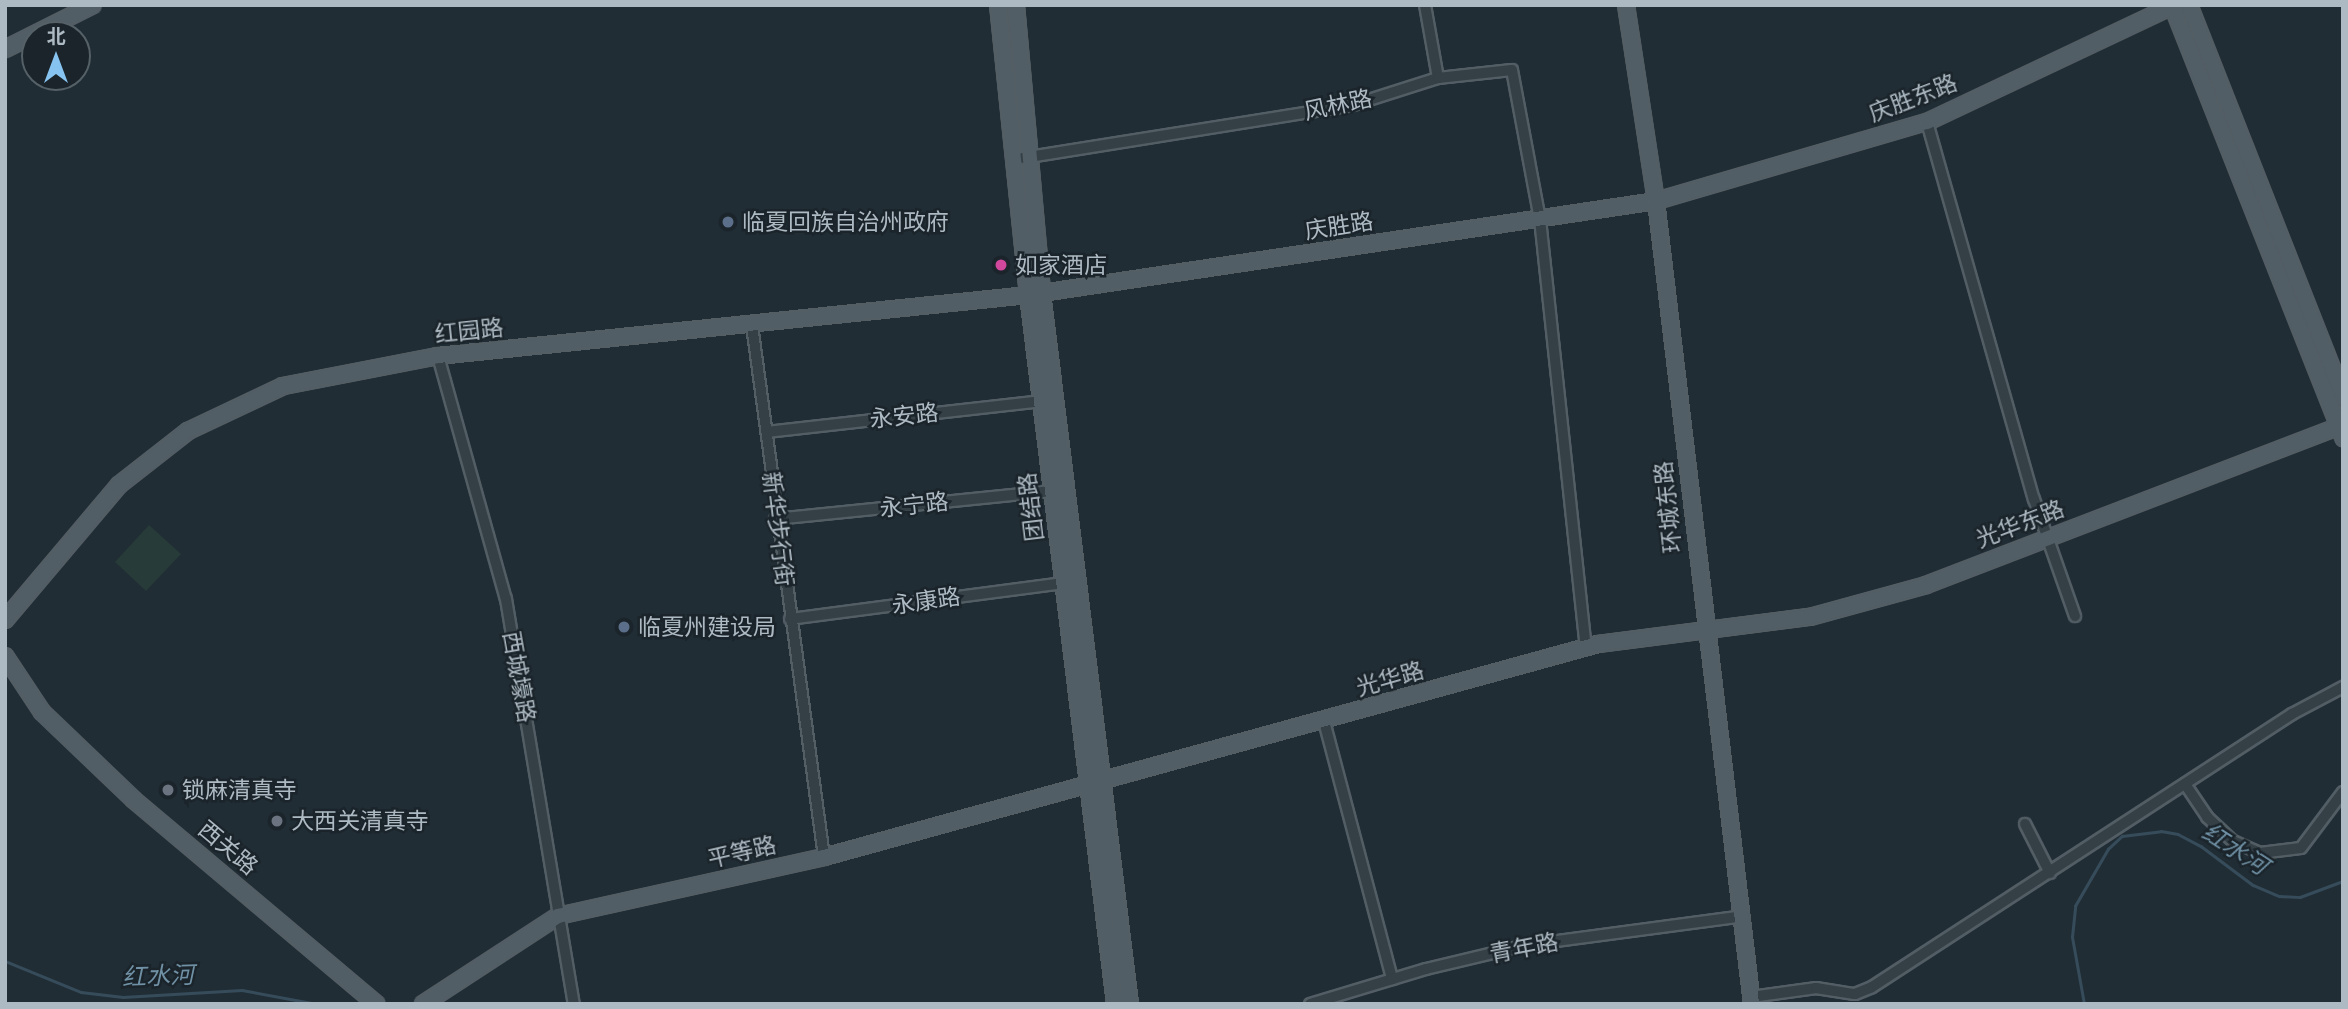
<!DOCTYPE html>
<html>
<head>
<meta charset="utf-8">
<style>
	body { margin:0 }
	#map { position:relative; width:2348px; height:1009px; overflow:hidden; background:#212d35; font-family:"Space Grotesk","Noto Sans SC",sans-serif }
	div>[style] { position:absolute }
	.green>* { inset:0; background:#273b38 }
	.stream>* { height:2.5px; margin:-1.25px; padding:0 1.25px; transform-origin:1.25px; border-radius:1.25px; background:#364c5b }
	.roads { filter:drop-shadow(2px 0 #525d64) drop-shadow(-2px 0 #525d64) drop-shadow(0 2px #525d64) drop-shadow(0 -2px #525d64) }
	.minor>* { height:10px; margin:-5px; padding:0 5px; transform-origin:5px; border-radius:5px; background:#343f46 }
	.major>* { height:14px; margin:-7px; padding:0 7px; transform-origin:7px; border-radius:7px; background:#525e66 }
	.dots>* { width:19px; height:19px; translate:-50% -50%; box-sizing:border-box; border:4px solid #1a242a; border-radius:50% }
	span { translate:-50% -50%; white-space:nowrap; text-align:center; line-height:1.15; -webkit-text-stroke:5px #1a242a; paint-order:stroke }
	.street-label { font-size:23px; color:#aebac3 }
	.poi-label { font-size:23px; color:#aebac3 }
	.left { translate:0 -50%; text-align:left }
	.water-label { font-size:24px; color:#7091a5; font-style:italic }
	.frame { position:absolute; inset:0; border:7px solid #aebac3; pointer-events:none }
	.north { position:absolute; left:21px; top:21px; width:70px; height:70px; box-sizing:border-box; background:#1a242a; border:2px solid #556067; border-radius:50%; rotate:0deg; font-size:19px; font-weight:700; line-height:28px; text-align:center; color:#aebac3 }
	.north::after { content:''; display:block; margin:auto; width:24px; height:32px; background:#86c3f0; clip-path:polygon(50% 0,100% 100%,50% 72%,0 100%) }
</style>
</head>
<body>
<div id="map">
	<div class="green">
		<div style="clip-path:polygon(149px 525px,181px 554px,146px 591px,115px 562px)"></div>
	</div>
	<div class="stream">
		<div style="left:5px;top:961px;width:82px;rotate:22.2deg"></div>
		<div style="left:81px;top:992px;width:42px;rotate:6.8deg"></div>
		<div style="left:123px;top:997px;width:119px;rotate:-3.4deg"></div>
		<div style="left:242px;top:990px;width:76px;rotate:10.6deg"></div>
		<div style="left:2084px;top:1004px;width:68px;rotate:-100.2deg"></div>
		<div style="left:2072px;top:937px;width:31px;rotate:-84deg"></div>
		<div style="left:2075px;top:906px;width:66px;rotate:-59.9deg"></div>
		<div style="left:2108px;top:849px;width:19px;rotate:-43deg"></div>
		<div style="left:2122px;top:836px;width:39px;rotate:-7deg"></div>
		<div style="left:2161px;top:831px;width:17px;rotate:10deg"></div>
		<div style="left:2178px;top:834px;width:26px;rotate:28deg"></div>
		<div style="left:2201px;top:846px;width:65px;rotate:36.9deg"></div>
		<div style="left:2253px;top:885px;width:28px;rotate:23deg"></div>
		<div style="left:2279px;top:896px;width:21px;rotate:3deg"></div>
		<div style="left:2300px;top:897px;width:46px;rotate:-20.4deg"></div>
	</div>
	<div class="roads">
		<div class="minor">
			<div style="left:1425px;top:5px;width:74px;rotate:79.9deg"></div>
			<div style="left:1927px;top:122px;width:392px;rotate:74.2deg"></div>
			<div style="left:2034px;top:499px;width:124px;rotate:70.7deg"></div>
			<div style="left:1023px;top:158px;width:334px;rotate:-9.1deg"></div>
			<div style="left:1353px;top:105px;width:89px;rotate:-17.6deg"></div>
			<div style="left:1438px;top:78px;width:74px;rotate:-6.2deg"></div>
			<div style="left:1512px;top:70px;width:152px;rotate:79.4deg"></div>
			<div style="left:1540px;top:219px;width:431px;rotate:83.9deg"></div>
			<div style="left:752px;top:325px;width:537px;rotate:82.29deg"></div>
			<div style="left:438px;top:356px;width:252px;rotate:74.4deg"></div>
			<div style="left:506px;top:599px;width:411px;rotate:80.5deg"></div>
			<div style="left:767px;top:432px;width:277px;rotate:-6.4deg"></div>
			<div style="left:775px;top:519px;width:278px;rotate:-5.8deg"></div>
			<div style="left:790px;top:619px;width:275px;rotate:-7.5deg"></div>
			<div style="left:1324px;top:721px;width:267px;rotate:75.2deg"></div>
			<div style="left:2185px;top:784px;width:40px;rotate:56deg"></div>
			<div style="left:2207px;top:817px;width:35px;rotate:43deg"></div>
			<div style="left:2233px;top:841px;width:30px;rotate:24deg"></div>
			<div style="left:2260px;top:853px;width:41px;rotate:-7deg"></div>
			<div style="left:2301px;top:848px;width:70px;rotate:-53.1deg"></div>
			<div style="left:2025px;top:824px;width:55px;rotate:63deg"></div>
			<div style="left:1751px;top:997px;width:66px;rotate:-7.9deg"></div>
			<div style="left:1816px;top:988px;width:39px;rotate:9deg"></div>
			<div style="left:1855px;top:994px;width:18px;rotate:-22deg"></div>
			<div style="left:1872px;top:987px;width:501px;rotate:-33.02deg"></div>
			<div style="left:2292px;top:714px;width:58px;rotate:-27.9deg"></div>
			<div style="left:1310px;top:1004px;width:121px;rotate:-16.8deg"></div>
			<div style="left:1426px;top:969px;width:104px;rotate:-13.4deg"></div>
			<div style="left:1527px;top:945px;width:218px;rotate:-7.6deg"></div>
		</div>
		<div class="major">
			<div style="left:998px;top:5px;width:292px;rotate:84.1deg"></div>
			<div style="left:1028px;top:295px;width:714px;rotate:83deg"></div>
			<div style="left:1016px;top:5px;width:289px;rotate:84.8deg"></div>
			<div style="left:1042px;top:293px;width:716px;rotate:82.94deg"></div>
			<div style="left:1626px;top:5px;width:198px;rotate:81.3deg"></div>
			<div style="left:1656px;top:201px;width:809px;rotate:83.18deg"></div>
			<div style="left:2172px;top:5px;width:466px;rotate:68.4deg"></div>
			<div style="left:2189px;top:5px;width:420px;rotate:68.5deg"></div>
			<div style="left:5px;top:49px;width:98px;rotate:-26.6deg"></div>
			<div style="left:5px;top:620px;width:177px;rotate:-49.8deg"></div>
			<div style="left:119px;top:485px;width:88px;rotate:-38deg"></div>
			<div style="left:188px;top:431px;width:105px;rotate:-25.3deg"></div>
			<div style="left:283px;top:386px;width:158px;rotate:-11deg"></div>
			<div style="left:438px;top:356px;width:593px;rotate:-5.9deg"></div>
			<div style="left:1028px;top:295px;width:635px;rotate:-8.51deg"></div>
			<div style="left:1656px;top:201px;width:282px;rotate:-16.3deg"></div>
			<div style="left:1927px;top:122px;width:274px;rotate:-25.3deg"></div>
			<div style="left:5px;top:656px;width:67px;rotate:56.5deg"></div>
			<div style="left:42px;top:712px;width:127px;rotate:43.7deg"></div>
			<div style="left:134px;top:800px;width:317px;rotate:40.1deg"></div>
			<div style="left:423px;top:1004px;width:161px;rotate:-33.1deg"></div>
			<div style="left:558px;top:916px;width:272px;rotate:-12.5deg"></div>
			<div style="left:824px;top:857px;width:803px;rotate:-15.39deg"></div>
			<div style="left:1598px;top:644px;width:214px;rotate:-7.3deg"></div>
			<div style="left:1810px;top:617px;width:120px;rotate:-15.4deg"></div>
			<div style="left:1926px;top:585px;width:447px;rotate:-21deg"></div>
		</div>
	</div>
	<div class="dots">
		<div style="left:728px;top:222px;background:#5c6f8a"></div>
		<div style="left:1001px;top:265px;background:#d1479c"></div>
		<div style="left:624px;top:627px;background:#5c6f8a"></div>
		<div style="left:168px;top:790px;background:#6b7280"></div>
		<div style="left:277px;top:821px;background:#6b7280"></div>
	</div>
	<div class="street-label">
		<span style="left:1913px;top:98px;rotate:-21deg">庆胜东路</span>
		<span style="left:1338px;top:105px;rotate:-12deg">风林路</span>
		<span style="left:1339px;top:226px;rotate:-9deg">庆胜路</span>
		<span style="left:469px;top:331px;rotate:-6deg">红园路</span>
		<span style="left:904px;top:416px;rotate:-6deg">永安路</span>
		<span style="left:914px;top:505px;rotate:-6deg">永宁路</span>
		<span style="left:1031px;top:507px;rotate:-97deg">团结路</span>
		<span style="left:1668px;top:507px;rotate:-96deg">环城东路</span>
		<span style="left:2020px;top:524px;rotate:-21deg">光华东路</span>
		<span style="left:778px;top:529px;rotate:83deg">新华步行街</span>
		<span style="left:926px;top:601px;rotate:-8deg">永康路</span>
		<span style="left:519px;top:677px;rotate:80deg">西城壕路</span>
		<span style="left:1390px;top:679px;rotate:-16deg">光华路</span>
		<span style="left:228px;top:848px;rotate:40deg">西关路</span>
		<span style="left:742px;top:852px;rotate:-13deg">平等路</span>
		<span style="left:1524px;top:948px;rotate:-11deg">青年路</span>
	</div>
	<div class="poi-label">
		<span class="left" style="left:742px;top:222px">临夏回族自治州政府</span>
		<span class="left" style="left:1015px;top:265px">如家酒店</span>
		<span class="left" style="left:638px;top:627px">临夏州建设局</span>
		<span class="left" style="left:182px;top:790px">锁麻清真寺</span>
		<span class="left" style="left:291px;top:821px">大西关清真寺</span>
	</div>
	<div class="water-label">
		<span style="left:2235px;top:849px;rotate:33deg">红水河</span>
		<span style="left:158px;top:976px;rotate:-2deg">红水河</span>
	</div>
	<div class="frame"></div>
	<div class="north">北</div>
</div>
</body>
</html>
